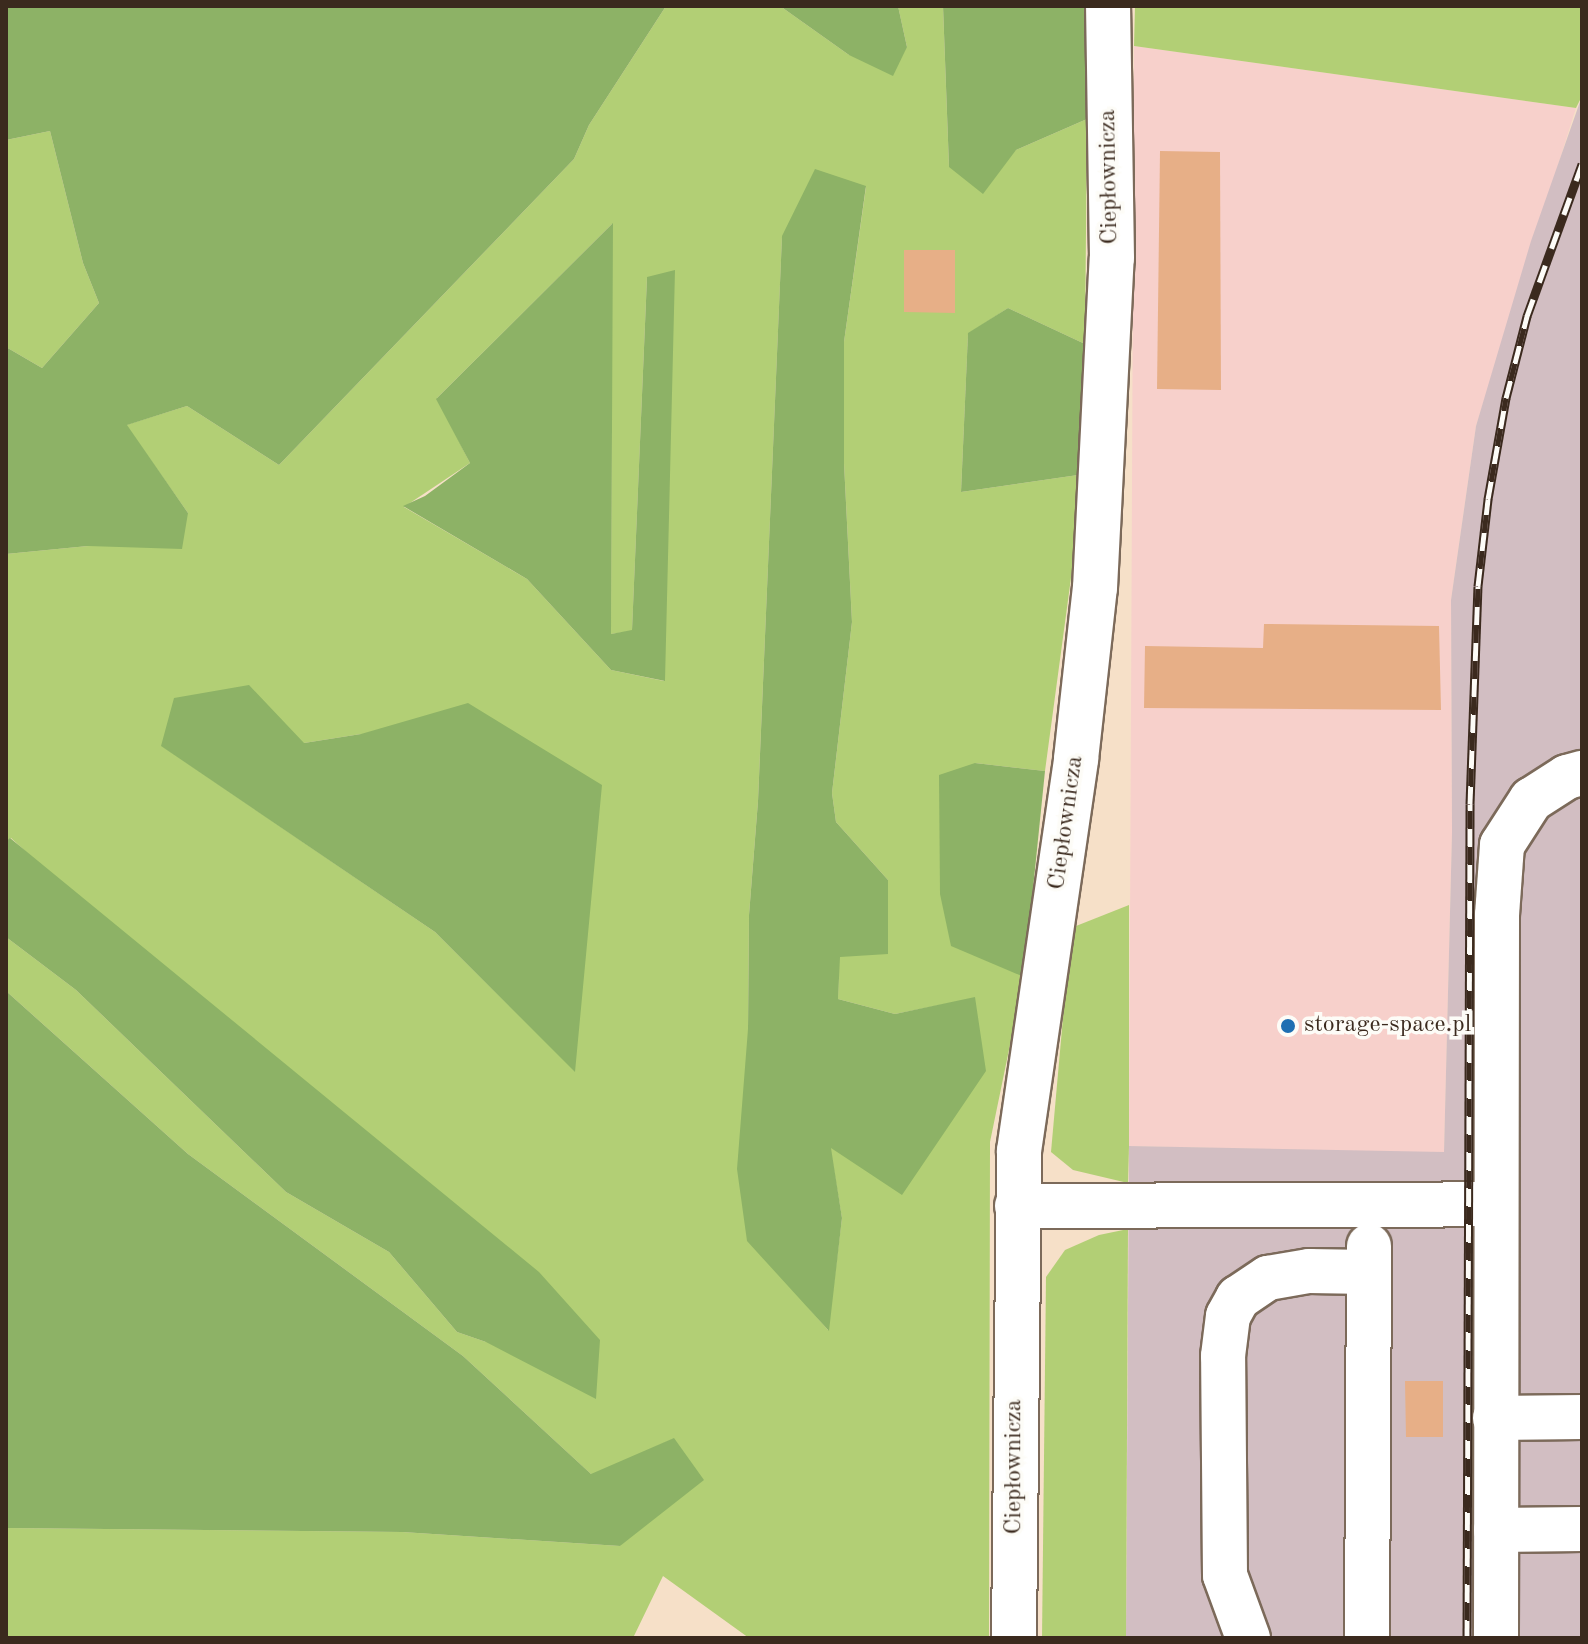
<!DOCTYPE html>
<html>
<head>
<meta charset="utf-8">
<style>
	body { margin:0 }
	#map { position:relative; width:1588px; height:1644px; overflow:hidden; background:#f6e0c8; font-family:"Old Standard TT",serif }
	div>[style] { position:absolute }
	.built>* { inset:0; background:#f7d0cb }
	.industrial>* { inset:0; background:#d2bec2 }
	.green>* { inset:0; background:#b2cf75 }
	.forest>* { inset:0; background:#8db266 }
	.building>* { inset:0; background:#e7af87 }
	.roads { filter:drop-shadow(2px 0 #7c6a5a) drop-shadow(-2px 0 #7c6a5a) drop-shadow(0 2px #7c6a5a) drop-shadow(0 -2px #7c6a5a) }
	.minor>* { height:44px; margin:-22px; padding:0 22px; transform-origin:22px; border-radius:22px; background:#fff }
	.rail>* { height:9px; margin-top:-4.5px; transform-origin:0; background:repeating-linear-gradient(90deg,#fdfcf7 0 18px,#3b2a1e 0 36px); box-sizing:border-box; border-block:2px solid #3b2a1e }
	.dots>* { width:22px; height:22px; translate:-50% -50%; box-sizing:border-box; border:4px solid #fdfcf7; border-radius:50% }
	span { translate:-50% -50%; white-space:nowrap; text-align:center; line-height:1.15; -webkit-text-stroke:7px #fdfcf7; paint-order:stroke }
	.street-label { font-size:24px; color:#3b2a1e }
	.poi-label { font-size:24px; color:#3b2a1e }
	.left { translate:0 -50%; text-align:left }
	.frame { position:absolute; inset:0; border:8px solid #3b2a1e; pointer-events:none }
</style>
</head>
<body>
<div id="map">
	<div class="built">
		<div style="clip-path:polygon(1134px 46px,1576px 108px,1476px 426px,1451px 600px,1452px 832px,1444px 1153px,1129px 1146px)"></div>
	</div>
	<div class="industrial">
		<div style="clip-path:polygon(1582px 96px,1582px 1638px,1126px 1638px,1129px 1146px,1444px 1152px,1452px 832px,1451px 600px,1476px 426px,1531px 241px)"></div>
	</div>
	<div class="green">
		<div style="clip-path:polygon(evenodd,666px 6px,780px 6px,849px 55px,907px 47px,898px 6px,943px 6px,949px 167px,1016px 150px,1087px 119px,1085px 344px,1008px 308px,968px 334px,961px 492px,1085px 474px,1045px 771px,975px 763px,1024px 977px,990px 1142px,989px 1638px,749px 1638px,663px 1576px,633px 1638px,6px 1638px,6px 1528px,402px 1532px,620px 1546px,673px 1439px,592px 1475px,463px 1356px,188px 1154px,6px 991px,6px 937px,76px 990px,286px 1192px,389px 1252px,457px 1332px,486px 1342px,35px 860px,11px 838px,6px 841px,6px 554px,88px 546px,188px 513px,126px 425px,187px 406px,279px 465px,574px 159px,589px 125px,666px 6px,866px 187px,844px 342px,844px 463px,852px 622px,832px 793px,836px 822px,888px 880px,839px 957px,838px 999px,895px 1014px,975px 998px,830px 1147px,842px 1218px,828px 1330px,806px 1305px,748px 1029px,749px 915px,758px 801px,782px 237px,866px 187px,666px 6px,612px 224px,611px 634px,632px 631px,647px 277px,664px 681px,611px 670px,527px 579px,404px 507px,470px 463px,437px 398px,612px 224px,666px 6px,361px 734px,575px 1071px,435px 932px,162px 746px,304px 743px,361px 734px)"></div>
		<div style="clip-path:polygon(1135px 6px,1582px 6px,1582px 96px,1576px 108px,1134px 46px)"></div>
		<div style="clip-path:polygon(50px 131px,83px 263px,99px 303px,42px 368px,6px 347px,6px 140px)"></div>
		<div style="clip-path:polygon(1129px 905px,1129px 1146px,1128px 1183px,1073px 1170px,1051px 1152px,1071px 928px)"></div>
		<div style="clip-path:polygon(1128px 1229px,1126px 1638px,1042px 1638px,1046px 1277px,1065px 1250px,1099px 1235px)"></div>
	</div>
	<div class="forest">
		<div style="clip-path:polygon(6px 6px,666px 6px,589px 125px,574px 159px,279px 465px,187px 406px,127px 425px,188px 513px,182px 549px,88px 546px,6px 554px,6px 347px,42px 368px,99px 303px,83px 263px,50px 131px,6px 140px)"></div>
		<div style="clip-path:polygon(780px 6px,898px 6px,907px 47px,893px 76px,849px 55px)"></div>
		<div style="clip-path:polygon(943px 6px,1087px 6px,1087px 119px,1016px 150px,983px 194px,949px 167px)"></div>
		<div style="clip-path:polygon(815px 169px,866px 186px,844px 342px,844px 463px,852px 622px,832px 793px,836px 822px,888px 880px,888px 954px,840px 957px,838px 999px,895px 1014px,975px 997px,986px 1071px,902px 1195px,831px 1148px,842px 1218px,829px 1331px,747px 1241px,737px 1169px,748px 1029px,749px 915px,758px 801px,782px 236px)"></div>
		<div style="clip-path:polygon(613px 223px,611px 634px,632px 630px,647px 277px,675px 270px,665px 681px,611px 670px,527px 579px,403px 506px,425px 496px,470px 463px,436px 399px)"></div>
		<div style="clip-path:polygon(1008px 308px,1085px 344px,1085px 474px,961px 492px,968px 333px)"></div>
		<div style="clip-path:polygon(249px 685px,304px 743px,361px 734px,468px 703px,602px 785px,575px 1072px,435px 932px,161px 746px,174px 698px)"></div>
		<div style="clip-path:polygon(975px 763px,1045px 771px,1024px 977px,951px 946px,940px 894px,939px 775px)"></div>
		<div style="clip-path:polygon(10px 838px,539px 1272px,600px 1340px,596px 1399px,486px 1342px,457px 1332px,389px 1252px,286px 1192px,76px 990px,6px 937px,6px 841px)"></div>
		<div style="clip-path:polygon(6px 991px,188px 1154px,463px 1356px,591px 1474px,674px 1438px,704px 1480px,620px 1546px,402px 1532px,6px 1528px)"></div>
	</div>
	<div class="building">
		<div style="clip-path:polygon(1160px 151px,1220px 152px,1221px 390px,1157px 389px)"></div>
		<div style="clip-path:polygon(904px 250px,955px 250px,955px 313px,904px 312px)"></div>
		<div style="clip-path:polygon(1264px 624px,1439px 626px,1441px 710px,1144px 708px,1145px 646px,1263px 648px)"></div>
		<div style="clip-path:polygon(1405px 1381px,1443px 1381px,1443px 1437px,1406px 1437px)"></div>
	</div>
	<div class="roads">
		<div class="minor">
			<div style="left:1017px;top:1206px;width:479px;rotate:-0.2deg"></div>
			<div style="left:1495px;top:1418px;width:87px;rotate:-0.7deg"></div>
			<div style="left:1496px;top:1530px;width:86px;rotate:-0.7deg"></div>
			<div style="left:1014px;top:1638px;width:487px;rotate:-89.4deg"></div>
			<div style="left:1019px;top:1151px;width:396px;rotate:-81.7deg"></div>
			<div style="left:1076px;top:759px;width:172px;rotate:-83.7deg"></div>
			<div style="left:1095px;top:588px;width:330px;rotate:-87.1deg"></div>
			<div style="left:1112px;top:258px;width:252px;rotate:-90.9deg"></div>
			<div style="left:1248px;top:1638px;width:67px;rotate:-110.1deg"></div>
			<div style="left:1225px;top:1575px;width:219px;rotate:-90.5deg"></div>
			<div style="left:1223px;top:1356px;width:40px;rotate:-82.9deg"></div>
			<div style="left:1228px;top:1316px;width:21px;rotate:-61deg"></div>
			<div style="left:1238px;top:1298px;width:36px;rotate:-34deg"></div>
			<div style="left:1268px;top:1278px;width:42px;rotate:-9.7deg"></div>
			<div style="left:1309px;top:1271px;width:60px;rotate:1deg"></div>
			<div style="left:1367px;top:1638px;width:392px;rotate:-89.7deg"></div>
			<div style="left:1496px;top:1638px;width:723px;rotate:-89.92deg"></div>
			<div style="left:1497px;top:915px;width:70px;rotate:-85.9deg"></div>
			<div style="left:1502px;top:845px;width:54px;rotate:-57.2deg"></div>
			<div style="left:1531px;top:800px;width:43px;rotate:-32.6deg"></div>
			<div style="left:1567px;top:777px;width:16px;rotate:-15deg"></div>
		</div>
	</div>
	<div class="rail">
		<div style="left:1467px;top:1638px;width:834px;rotate:-89.79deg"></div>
		<div style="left:1470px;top:804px;width:218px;rotate:-87.9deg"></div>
		<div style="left:1478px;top:586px;width:88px;rotate:-83.4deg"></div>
		<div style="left:1488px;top:499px;width:103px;rotate:-79.9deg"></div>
		<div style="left:1506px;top:398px;width:85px;rotate:-75.6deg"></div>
		<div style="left:1527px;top:316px;width:162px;rotate:-70.1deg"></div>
	</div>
	<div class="dots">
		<div style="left:1288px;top:1026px;background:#1f6fb2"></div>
	</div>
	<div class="street-label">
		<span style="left:1110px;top:177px;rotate:-91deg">Ciepłownicza</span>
		<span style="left:1067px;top:823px;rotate:-82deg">Ciepłownicza</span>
		<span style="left:1015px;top:1467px;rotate:-90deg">Ciepłownicza</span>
	</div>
	<div class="poi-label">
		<span class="left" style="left:1304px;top:1026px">storage-space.pl</span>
	</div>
	<div class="frame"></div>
</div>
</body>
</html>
